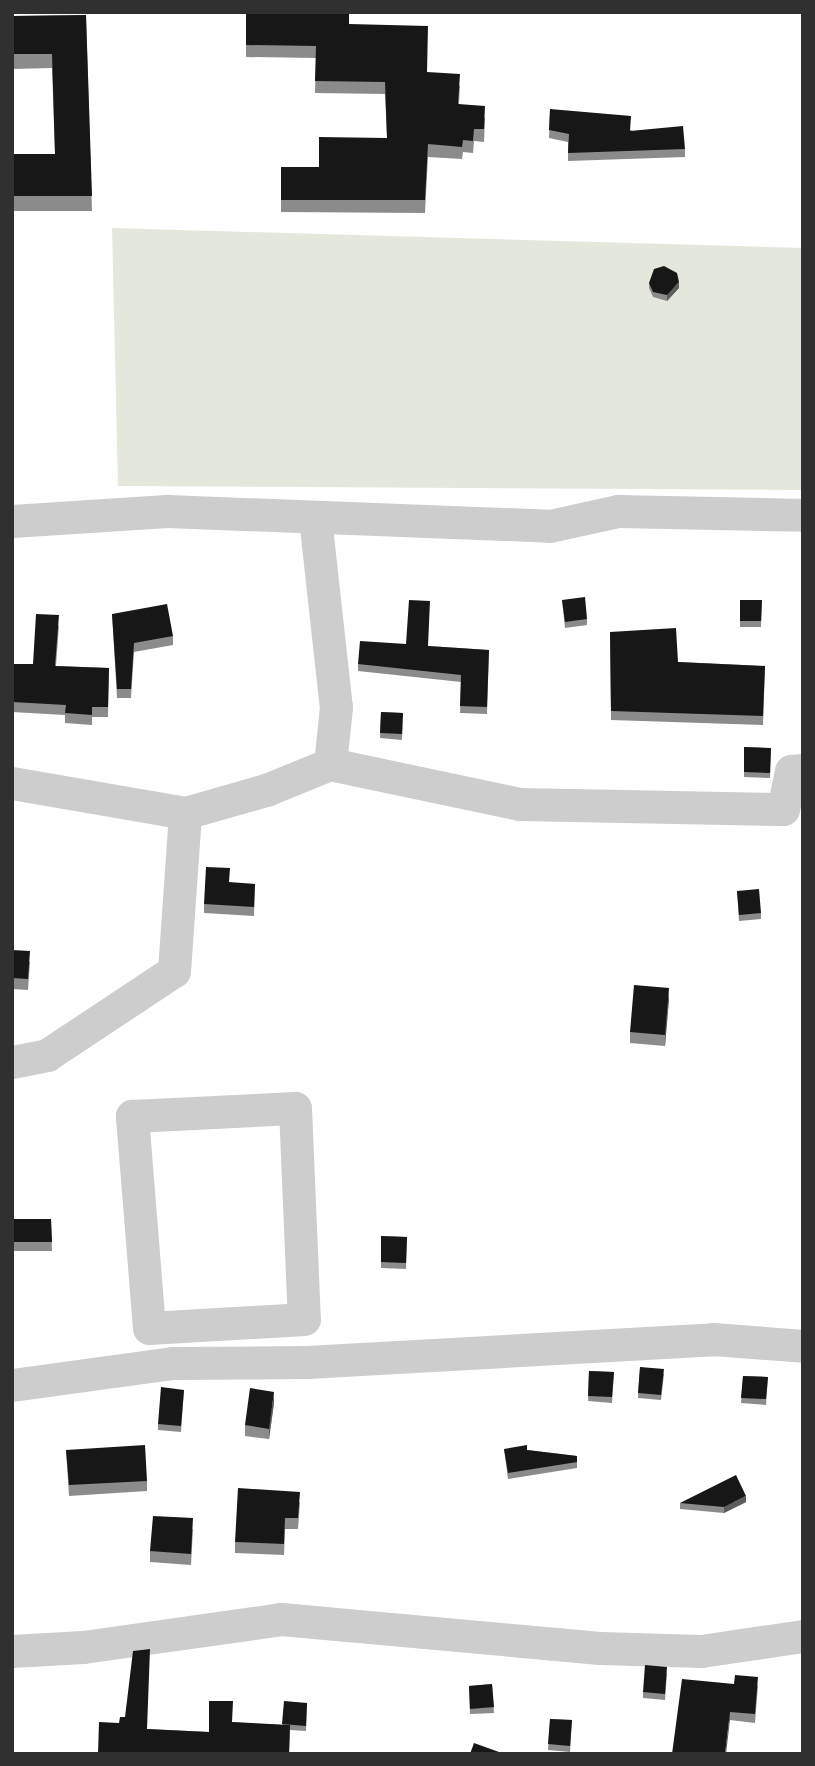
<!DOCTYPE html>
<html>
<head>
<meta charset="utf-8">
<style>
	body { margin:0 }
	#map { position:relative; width:815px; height:1766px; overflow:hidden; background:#fff; font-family:Poppins,sans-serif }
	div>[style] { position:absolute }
	.green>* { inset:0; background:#e4e8dc }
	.minor>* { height:33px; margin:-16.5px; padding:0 16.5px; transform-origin:16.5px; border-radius:16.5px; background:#cdcdcd }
	.wall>* { inset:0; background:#8b8b8b }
	.shaded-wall>* { inset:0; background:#5d5d5d }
	.building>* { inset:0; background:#171717 }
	span { translate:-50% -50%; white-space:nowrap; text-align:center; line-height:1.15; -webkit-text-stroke:7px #fff; paint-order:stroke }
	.frame { position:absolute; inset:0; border:14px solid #303030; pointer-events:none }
</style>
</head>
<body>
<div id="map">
	<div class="green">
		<div style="clip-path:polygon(112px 228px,803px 248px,803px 490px,118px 486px)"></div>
	</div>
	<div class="minor">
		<div style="left:315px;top:518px;width:190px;rotate:83.7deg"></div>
		<div style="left:336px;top:707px;width:57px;rotate:96deg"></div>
		<div style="left:12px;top:521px;width:155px;rotate:-3.7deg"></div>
		<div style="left:167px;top:511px;width:383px;rotate:2.2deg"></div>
		<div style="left:550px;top:526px;width:70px;rotate:-12.4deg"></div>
		<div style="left:618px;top:511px;width:185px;rotate:1.2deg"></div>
		<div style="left:12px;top:783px;width:176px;rotate:9.8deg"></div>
		<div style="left:185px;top:813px;width:84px;rotate:-15.9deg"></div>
		<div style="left:266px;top:790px;width:69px;rotate:-22.1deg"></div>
		<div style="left:330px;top:764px;width:193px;rotate:11.9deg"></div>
		<div style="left:519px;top:804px;width:264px;rotate:1.1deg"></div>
		<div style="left:783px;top:809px;width:39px;rotate:-78deg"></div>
		<div style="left:791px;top:771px;width:12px;rotate:-5deg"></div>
		<div style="left:12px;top:1062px;width:36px;rotate:-11deg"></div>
		<div style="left:47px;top:1055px;width:152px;rotate:-33.5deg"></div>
		<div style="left:174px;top:971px;width:158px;rotate:-86deg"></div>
		<div style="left:295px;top:1108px;width:211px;rotate:87.6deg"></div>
		<div style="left:304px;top:1319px;width:155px;rotate:176.7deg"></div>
		<div style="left:149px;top:1328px;width:213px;rotate:-94.6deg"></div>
		<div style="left:132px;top:1116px;width:163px;rotate:-2.8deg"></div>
		<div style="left:12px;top:1385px;width:162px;rotate:-7.8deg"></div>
		<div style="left:173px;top:1363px;width:134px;rotate:-0.4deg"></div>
		<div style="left:307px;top:1362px;width:407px;rotate:-3.2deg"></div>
		<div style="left:713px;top:1339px;width:90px;rotate:4.4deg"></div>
		<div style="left:12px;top:1651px;width:71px;rotate:-3.2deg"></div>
		<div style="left:83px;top:1647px;width:200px;rotate:-8deg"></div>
		<div style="left:281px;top:1619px;width:320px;rotate:5.2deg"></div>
		<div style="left:600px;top:1648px;width:101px;rotate:1.7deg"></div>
		<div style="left:701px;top:1651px;width:103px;rotate:-8.4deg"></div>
	</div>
	<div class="wall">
		<div style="clip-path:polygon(246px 12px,349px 24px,427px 73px,460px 86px,459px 104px,485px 118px,484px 142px,474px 141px,473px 153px,463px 152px,462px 159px,428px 157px,425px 213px,281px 212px,281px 167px,319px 167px,387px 138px,385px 94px,315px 93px,316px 58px,246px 57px)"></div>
		<div style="clip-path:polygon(86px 15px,92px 211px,12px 211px,12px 154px,55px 154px,52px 68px,12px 69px,12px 16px)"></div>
		<div style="clip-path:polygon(550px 109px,630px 130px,685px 149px,685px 157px,568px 161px,568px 142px,549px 138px)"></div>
		<div style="clip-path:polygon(649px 283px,679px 288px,667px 301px,653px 297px,649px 288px)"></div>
		<div style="clip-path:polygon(562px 600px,587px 619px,587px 625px,565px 628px)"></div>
		<div style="clip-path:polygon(740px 600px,762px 600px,761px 627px,740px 627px)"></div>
		<div style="clip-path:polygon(112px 614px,173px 636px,173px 645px,134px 652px,131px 698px,117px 698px)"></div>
		<div style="clip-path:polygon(59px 625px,56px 666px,109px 668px,108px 717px,92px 717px,92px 725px,65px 723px,65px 715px,12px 712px,12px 664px,33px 664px)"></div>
		<div style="clip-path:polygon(610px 632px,678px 662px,765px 666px,763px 725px,611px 720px)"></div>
		<div style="clip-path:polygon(428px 646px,489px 650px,487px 714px,460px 713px,461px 682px,358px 671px,358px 664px)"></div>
		<div style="clip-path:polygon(381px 712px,403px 713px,402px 740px,380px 738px)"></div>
		<div style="clip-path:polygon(744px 747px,771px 748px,770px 778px,744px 777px)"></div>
		<div style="clip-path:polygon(230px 883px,255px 884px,254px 916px,204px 913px,204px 904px)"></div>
		<div style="clip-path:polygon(737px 891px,761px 913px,761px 919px,739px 921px)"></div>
		<div style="clip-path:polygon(12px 950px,30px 962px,28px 990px,12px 989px)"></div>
		<div style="clip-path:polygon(669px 999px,665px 1046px,630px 1043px,630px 1032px)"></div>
		<div style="clip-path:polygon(12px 1219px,51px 1219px,52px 1251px,12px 1251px)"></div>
		<div style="clip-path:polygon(381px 1236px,407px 1237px,406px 1269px,381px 1268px)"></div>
		<div style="clip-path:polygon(640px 1367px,664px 1374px,661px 1400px,638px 1398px)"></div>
		<div style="clip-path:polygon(589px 1371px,614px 1372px,612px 1403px,588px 1401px)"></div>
		<div style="clip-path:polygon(743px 1376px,768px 1377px,766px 1405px,741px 1403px)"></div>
		<div style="clip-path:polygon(184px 1390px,181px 1432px,158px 1430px,158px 1424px)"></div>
		<div style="clip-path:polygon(274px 1403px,269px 1439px,245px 1436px,245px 1425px)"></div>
		<div style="clip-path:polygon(504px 1449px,527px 1450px,577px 1456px,577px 1468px,508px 1479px)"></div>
		<div style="clip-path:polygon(66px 1450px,147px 1481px,147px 1491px,69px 1496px)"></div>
		<div style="clip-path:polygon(300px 1502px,298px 1529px,285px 1529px,284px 1555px,235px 1553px,235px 1542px)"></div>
		<div style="clip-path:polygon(746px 1502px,724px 1513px,680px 1509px,680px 1503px)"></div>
		<div style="clip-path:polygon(193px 1529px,191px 1565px,150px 1562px,150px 1551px)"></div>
		<div style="clip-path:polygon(667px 1673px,665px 1700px,643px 1698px,643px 1692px)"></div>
		<div style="clip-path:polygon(492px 1684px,494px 1713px,470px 1714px,469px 1686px)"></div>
		<div style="clip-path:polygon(758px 1685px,755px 1723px,730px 1720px,672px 1754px)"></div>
		<div style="clip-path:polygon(307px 1703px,306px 1731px,290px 1730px,289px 1754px,98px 1754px,119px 1723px,147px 1729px,209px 1732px,232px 1722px,282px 1725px)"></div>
		<div style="clip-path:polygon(550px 1719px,572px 1720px,570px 1752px,548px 1750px)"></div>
	</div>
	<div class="shaded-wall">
		<div style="clip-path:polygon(679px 282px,679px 288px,667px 301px,667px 295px)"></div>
		<div style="clip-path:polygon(669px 988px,669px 999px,665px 1046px,665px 1035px)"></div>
		<div style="clip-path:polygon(274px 1392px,274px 1403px,269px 1439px,269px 1429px)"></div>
		<div style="clip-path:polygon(746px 1496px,746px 1502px,724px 1513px,724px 1507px)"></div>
		<div style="clip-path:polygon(730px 1712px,730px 1720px,726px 1754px,725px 1754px)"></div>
	</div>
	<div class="building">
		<div style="clip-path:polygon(246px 12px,349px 12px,349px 24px,428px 26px,427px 72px,460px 74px,458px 104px,485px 106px,484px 129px,474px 129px,473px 141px,463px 140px,462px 147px,428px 144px,425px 200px,281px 200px,281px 167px,319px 167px,319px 137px,387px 138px,385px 82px,315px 81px,316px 46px,246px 45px)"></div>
		<div style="clip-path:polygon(86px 15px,92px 196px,12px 196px,12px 154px,55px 154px,52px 54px,12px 54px,12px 16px)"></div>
		<div style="clip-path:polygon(550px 109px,631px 116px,630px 131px,683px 126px,685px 149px,568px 153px,569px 134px,549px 130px)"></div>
		<div style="clip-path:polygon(664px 266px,677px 273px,679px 282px,667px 295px,653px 292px,649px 283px,654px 269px)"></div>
		<div style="clip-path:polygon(585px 597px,587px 619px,565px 622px,562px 600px)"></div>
		<div style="clip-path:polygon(409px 600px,430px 601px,428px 646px,489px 650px,487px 707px,460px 706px,461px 675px,358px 664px,360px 641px,406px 644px)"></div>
		<div style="clip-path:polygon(740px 600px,762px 600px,761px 621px,740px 621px)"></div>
		<div style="clip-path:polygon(167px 604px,173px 636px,134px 643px,131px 689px,117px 689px,112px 614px)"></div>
		<div style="clip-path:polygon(36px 614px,59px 615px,55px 666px,109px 668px,108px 707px,92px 707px,92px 715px,65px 713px,66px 705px,12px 702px,12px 664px,33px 664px)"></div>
		<div style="clip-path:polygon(676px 628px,678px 662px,765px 666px,763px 716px,611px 711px,610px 632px)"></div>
		<div style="clip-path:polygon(381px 712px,403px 713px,402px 734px,380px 733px)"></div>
		<div style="clip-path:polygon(744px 747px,771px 748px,770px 773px,744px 772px)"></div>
		<div style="clip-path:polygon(206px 867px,230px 868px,229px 882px,255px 884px,254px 907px,204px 904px)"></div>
		<div style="clip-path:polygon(759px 889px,761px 913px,739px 915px,737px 891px)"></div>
		<div style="clip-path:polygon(12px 950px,30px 951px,28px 979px,12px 978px)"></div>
		<div style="clip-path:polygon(634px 985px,669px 988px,665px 1035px,630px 1032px)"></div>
		<div style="clip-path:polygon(12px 1219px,51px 1219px,52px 1242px,12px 1242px)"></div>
		<div style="clip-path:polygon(381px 1236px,407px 1237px,406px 1263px,381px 1262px)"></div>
		<div style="clip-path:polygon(640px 1367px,664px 1369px,661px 1395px,638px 1393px)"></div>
		<div style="clip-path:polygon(589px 1371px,614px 1372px,612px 1397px,588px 1396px)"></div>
		<div style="clip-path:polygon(743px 1376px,768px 1377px,766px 1399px,741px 1398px)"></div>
		<div style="clip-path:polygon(161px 1387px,184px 1390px,181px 1426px,158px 1424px)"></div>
		<div style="clip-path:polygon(250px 1388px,274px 1392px,269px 1429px,245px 1425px)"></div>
		<div style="clip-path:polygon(145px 1445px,147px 1481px,69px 1485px,66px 1450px)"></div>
		<div style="clip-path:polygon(527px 1445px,527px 1450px,577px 1456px,577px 1462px,508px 1473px,504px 1449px)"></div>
		<div style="clip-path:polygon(736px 1475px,746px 1496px,724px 1507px,680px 1503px)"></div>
		<div style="clip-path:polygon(238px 1488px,300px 1492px,298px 1518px,285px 1518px,284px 1544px,235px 1542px)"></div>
		<div style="clip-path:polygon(153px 1516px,193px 1518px,191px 1554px,150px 1551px)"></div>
		<div style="clip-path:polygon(150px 1649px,147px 1729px,209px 1732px,209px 1701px,233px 1701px,232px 1722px,290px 1725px,289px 1754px,98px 1754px,99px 1722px,119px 1723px,120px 1717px,125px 1717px,133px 1651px)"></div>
		<div style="clip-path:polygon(645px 1665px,667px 1667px,665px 1694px,643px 1692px)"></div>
		<div style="clip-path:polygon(735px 1675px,758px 1677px,755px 1714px,730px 1712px,725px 1754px,672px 1754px,682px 1679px,734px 1684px)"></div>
		<div style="clip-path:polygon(492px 1684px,494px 1707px,470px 1709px,469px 1686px)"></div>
		<div style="clip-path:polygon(284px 1701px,307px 1703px,306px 1726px,282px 1724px)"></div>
		<div style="clip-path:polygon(550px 1719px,572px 1720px,570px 1746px,548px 1744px)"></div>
		<div style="clip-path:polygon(474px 1743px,499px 1752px,498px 1754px,470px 1754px)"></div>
	</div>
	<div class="frame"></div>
</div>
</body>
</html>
